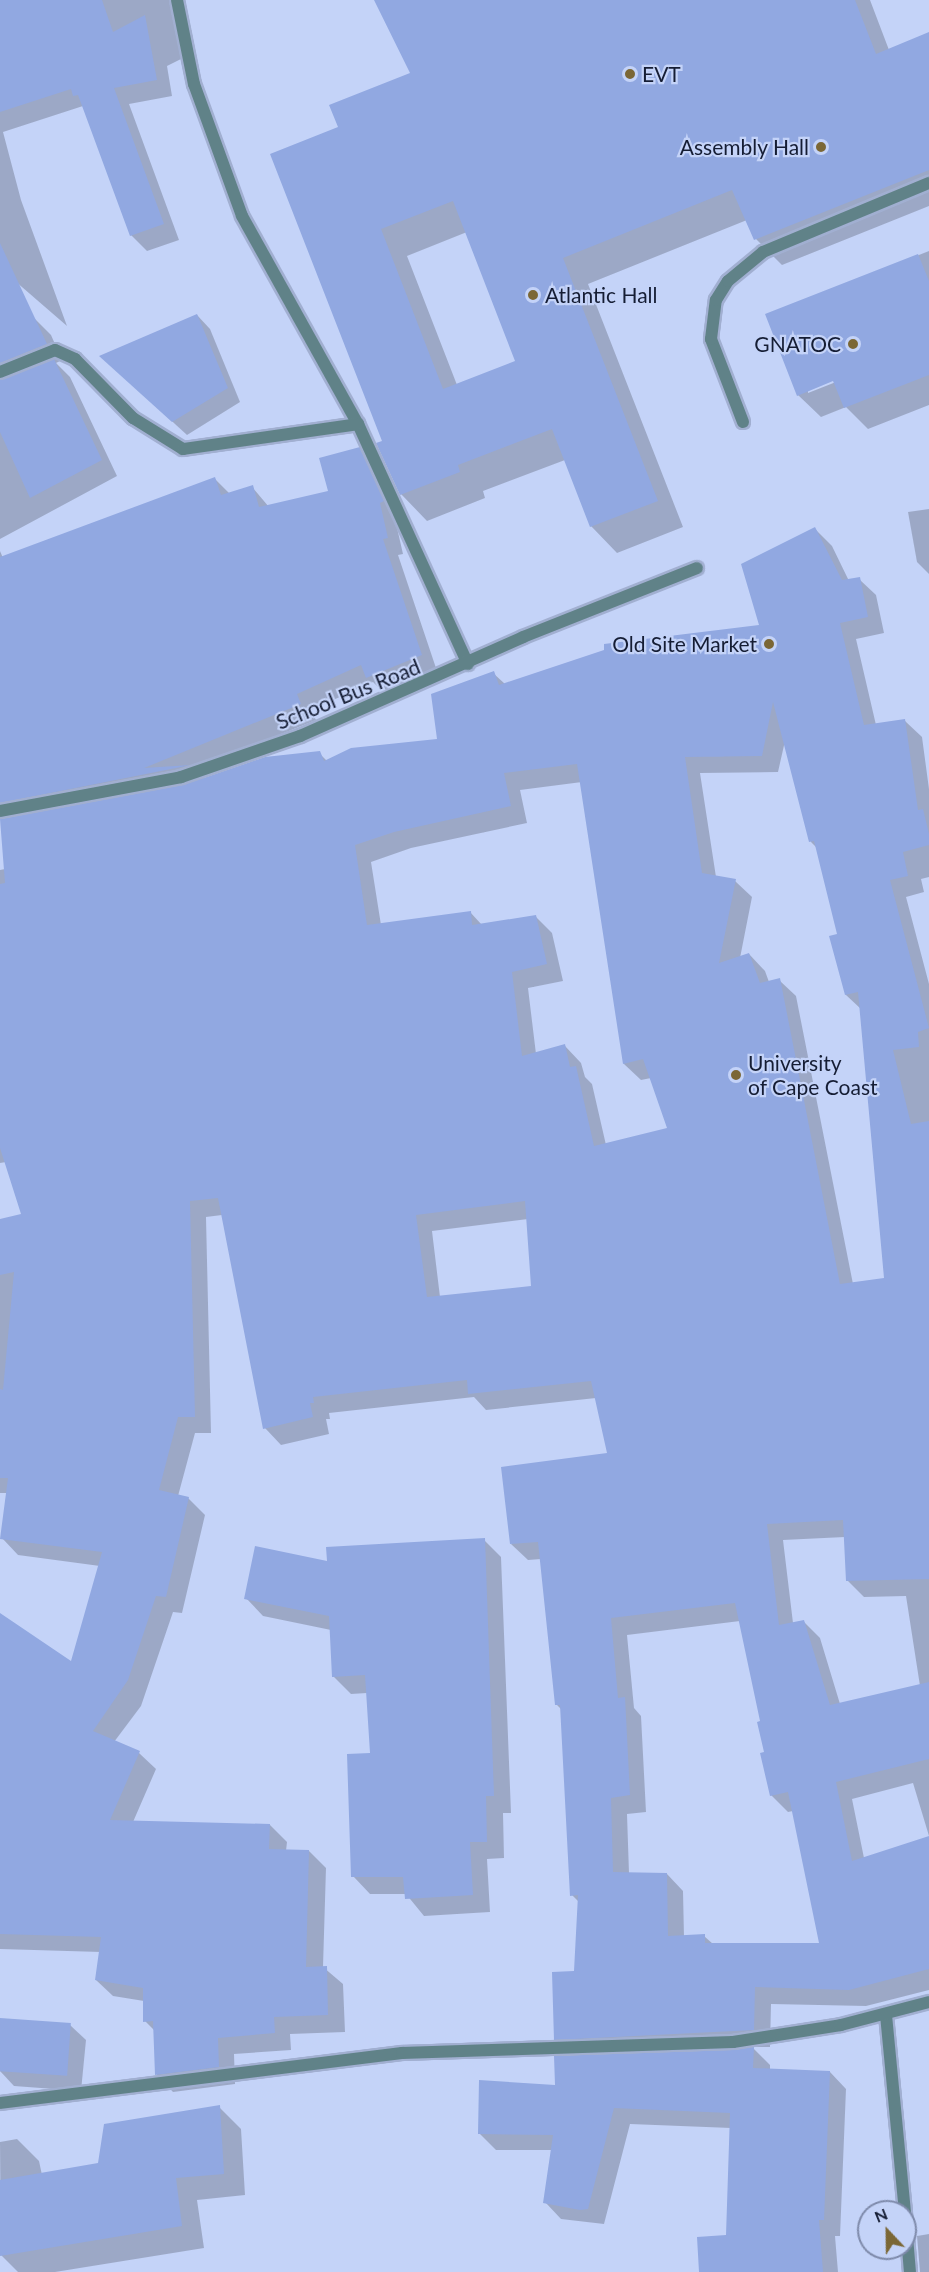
<!DOCTYPE html>
<html>
<head>
<meta charset="utf-8">
<style>
  body { margin:0 }
  #map { position:relative; width:929px; height:2272px; overflow:hidden; background:#c4d3f8; font-family:Lato,sans-serif }
  div>[style] { position:absolute }
  [style*='--x'] { left:calc(var(--x)*1px); top:calc(var(--y)*1px); width:calc(var(--w)*1px); rotate:calc(var(--a)*1deg) }
  .shadow>* { inset:0; background:#0003 }
  .building>* { inset:0; background:#91a8e1; transform-origin:0 0 }
  .roads { filter:drop-shadow(2px 0 #a1afd1) drop-shadow(-2px 0 #a1afd1) drop-shadow(0 2px #a1afd1) drop-shadow(0 -2px #a1afd1) }
  .service>* { height:12px; margin:-6px; padding:0 6px; transform-origin:6px; border-radius:6px; background:#608288 }
  .minor>* { height:12px; margin:-6px; padding:0 6px; transform-origin:6px; border-radius:6px; background:#608288 }
  .dots>* { width:16px; height:16px; translate:-50% -50%; box-sizing:border-box; border:3px solid #c4d3f8; border-radius:50% }
  span { translate:-50% -50%; white-space:nowrap; text-align:center; line-height:1.15; -webkit-text-stroke:4.5px #c4d3f8; paint-order:stroke }
  .poi-label { font-size:21px; color:#151d34 }
  .left { translate:0 -50%; text-align:left }
  .right { translate:-100% -50%; text-align:right }
  .street-label { font-size:21px; color:#151d34 }
  .north { position:absolute; left:857px; top:2200px; width:60px; height:60px; box-sizing:border-box; background:#c4d3f8; border:2px solid #7e8aaa; border-radius:50%; rotate:338deg; font-size:16px; font-weight:700; line-height:24px; text-align:center; color:#151d34 }
  .north::after { content:''; display:block; margin:auto; width:21px; height:27px; background:#7b6736; clip-path:polygon(50% 0,100% 100%,50% 72%,0 100%) }
</style>
</head>
<body>
<div id="map">
  <div class="shadow">
    <div style="clip-path:polygon(0 0,173px 0,191px 54px,167px 66px,172px 96px,129px 104px,179px 240px,147px 251px,131px 235px,83px 106px,3px 132px,21px 200px,67px 326px,0 268px)"></div>
    <div style="clip-path:polygon(evenodd,376px 0,870px 0,889px 50px,929px 34px,929px 206px,782px 265px,756px 239px,747px 220px,588px 284px,683px 527px,617px 553px,591px 526px,565px 460px,483px 491px,485px 498px,427px 521px,401px 494px,384px 442px,340px 128px,412px 74px,376px 0,467px 232px,517px 362px,457px 385px,407px 256px,467px 232px)"></div>
    <div style="clip-path:polygon(evenodd,929px 251px,929px 405px,868px 429px,846px 407px,821px 417px,798px 395px,767px 315px,929px 251px,840px 377px,841px 380px,808px 393px,808px 390px,840px 377px)"></div>
    <div style="clip-path:polygon(197px 315px,210px 329px,240px 402px,187px 435px,115px 369px)"></div>
    <div style="clip-path:polygon(35px 319px,51px 335px,62px 360px,56px 363px,70px 377px,117px 476px,0 539px,0 332px)"></div>
    <div style="clip-path:polygon(evenodd,359px 449px,375px 465px,395px 519px,403px 554px,398px 555px,437px 671px,384px 693px,373px 682px,311px 710px,316px 720px,194px 769px,204px 779px,319px 753px,327px 761px,439px 740px,493px 673px,505px 684px,761px 626px,815px 529px,832px 546px,849px 581px,859px 579px,876px 595px,884px 633px,856px 639px,876px 725px,905px 721px,922px 737px,929px 789px,929px 877px,921px 879px,924px 892px,906px 897px,929px 984px,929px 1836px,913px 1783px,852px 1799px,864px 1858px,929px 1837px,929px 1990px,866px 2006px,771px 2004px,770px 2047px,752px 2047px,770px 2065px,770px 2070px,830px 2072px,846px 2089px,840px 2236px,835px 2236px,838px 2272px,701px 2272px,727px 2236px,731px 2128px,630px 2124px,604px 2224px,561px 2219px,545px 2202px,552px 2150px,496px 2150px,479px 2133px,557px 2087px,573px 2057px,555px 2039px,575px 1973px,579px 1902px,572px 1895px,562px 1710px,557px 1705px,541px 1559px,528px 1560px,511px 1544px,609px 1454px,596px 1398px,486px 1410px,474px 1397px,329px 1413px,330px 1419px,326px 1419px,329px 1434px,281px 1445px,265px 1428px,222px 1215px,206px 1217px,211px 1433px,195px 1433px,178px 1496px,188px 1498px,205px 1515px,182px 1613px,173px 1612px,141px 1706px,114px 1742px,139px 1753px,156px 1769px,133px 1822px,270px 1825px,287px 1842px,286px 1851px,309px 1851px,326px 1868px,323px 1967px,343px 1984px,345px 2032px,290px 2034px,291px 2050px,234px 2054px,235px 2084px,173px 2092px,157px 2075px,155px 2031px,145px 2021px,144px 2001px,113px 1996px,96px 1980px,101px 1952px,0 1949px,0 1614px,72px 1663px,100px 1566px,18px 1555px,2px 1538px,8px 1493px,0 1493px,0 1220px,23px 1216px,6px 1162px,0 1163px,0 870px,5px 869px,16px 818px,0 804px,0 551px,3px 558px,215px 479px,230px 494px,252px 487px,269px 507px,330px 492px,359px 449px,785px 741px,811px 842px,818px 849px,839px 935px,831px 937px,846px 995px,862px 1010px,886px 1279px,853px 1284px,796px 996px,779px 980px,769px 982px,765px 971px,749px 954px,740px 958px,752px 897px,735px 881px,716px 877px,700px 773px,778px 772px,785px 741px,359px 449px,582px 782px,624px 1064px,641px 1080px,651px 1078px,669px 1129px,606px 1145px,592px 1084px,585px 1077px,581px 1063px,565px 1046px,536px 1054px,528px 988px,563px 981px,552px 933px,535px 916px,482px 925px,470px 912px,381px 925px,371px 862px,411px 848px,527px 823px,520px 790px,582px 782px,359px 449px,528px 1219px,533px 1287px,440px 1297px,432px 1231px,528px 1219px,359px 449px,845px 1537px,847px 1580px,864px 1597px,906px 1596px,920px 1686px,840px 1704px,820px 1638px,803px 1621px,793px 1623px,783px 1540px,845px 1537px,359px 449px,740px 1621px,762px 1722px,771px 1795px,788px 1812px,793px 1811px,821px 1945px,713px 1944px,704px 1936px,684px 1937px,683px 1891px,667px 1874px,629px 1873px,627px 1814px,646px 1812px,641px 1716px,634px 1708px,627px 1635px,740px 1621px)"></div>
    <div style="clip-path:polygon(929px 509px,929px 574px,917px 562px,908px 512px)"></div>
    <div style="clip-path:polygon(484px 1540px,501px 1557px,511px 1813px,503px 1813px,504px 1858px,487px 1859px,490px 1912px,424px 1916px,406px 1894px,370px 1894px,353px 1876px,372px 1754px,367px 1693px,351px 1694px,333px 1676px,331px 1630px,263px 1616px,246px 1598px,328px 1563px)"></div>
    <div style="clip-path:polygon(70px 2025px,86px 2040px,81px 2091px,14px 2086px,0 2071px,0 2055px)"></div>
    <div style="clip-path:polygon(219px 2107px,241px 2129px,245px 2195px,197px 2200px,204px 2248px,55px 2272px,18px 2272px,1px 2255px,0 2142px,17px 2139px,39px 2161px,42px 2175px,100px 2165px)"></div>
    <div style="clip-path:polygon(929px 2234px,929px 2272px,920px 2272px,917px 2236px)"></div>
  </div>
  <div class="building">
    <div style="clip-path:polygon(0 0,102px 0,113px 32px,145px 15px,157px 80px,114px 88px,164px 224px,130px 236px,78px 95px,73px 96px,71px 89px,0 112px)"></div>
    <div style="clip-path:polygon(evenodd,374px 0,855px 0,876px 54px,929px 32px,929px 170px,754px 240px,732px 190px,563px 258px,658px 501px,590px 527px,552px 429px,458px 465px,460px 472px,400px 495px,376px 443px,382px 441px,270px 154px,338px 127px,329px 105px,410px 73px,374px 0,453px 201px,515px 361px,443px 389px,381px 229px,453px 201px)"></div>
    <div style="clip-path:polygon(0 243px,47px 344px,0 363px)"></div>
    <div style="clip-path:polygon(918px 254px,929px 281px,929px 375px,844px 408px,833px 381px,797px 396px,765px 314px)"></div>
    <div style="clip-path:polygon(197px 314px,228px 388px,172px 422px,99px 356px)"></div>
    <div style="clip-path:polygon(54px 359px,102px 460px,30px 498px,0 432px,0 380px)"></div>
    <div style="clip-path:polygon(360px 447px,384px 501px,380px 503px,388px 538px,383px 539px,422px 655px,366px 678px,361px 665px,297px 694px,301px 704px,144px 768px,191px 765px,0 803px,0 557px,215px 477px,221px 495px,253px 485px,259px 507px,328px 491px,319px 458px)"></div>
    <div style="clip-path:polygon(evenodd,815px 527px,842px 580px,860px 577px,868px 617px,840px 623px,864px 725px,905px 719px,918px 810px,923px 809px,929px 834px,929px 845px,903px 852px,908px 876px,890px 880px,929px 1028px,918px 1032px,919px 1047px,893px 1050px,911px 1124px,929px 1121px,929px 1579px,846px 1581px,843px 1520px,767px 1524px,779px 1625px,804px 1620px,830px 1705px,929px 1682px,929px 1759px,836px 1782px,852px 1861px,929px 1836px,929px 1969px,849px 1990px,755px 1987px,754px 2030px,554px 2040px,552px 1972px,574px 1971px,578px 1895px,570px 1896px,560px 1705px,555px 1705px,538px 1542px,510px 1544px,501px 1467px,607px 1453px,591px 1381px,468px 1394px,467px 1380px,313px 1397px,314px 1403px,310px 1403px,313px 1417px,263px 1429px,218px 1198px,190px 1201px,195px 1417px,178px 1417px,159px 1490px,189px 1497px,166px 1597px,156px 1596px,128px 1680px,93px 1731px,140px 1751px,110px 1820px,270px 1824px,269px 1849px,309px 1850px,306px 1967px,327px 1966px,328px 2015px,274px 2017px,275px 2033px,218px 2038px,219px 2067px,155px 2075px,153px 2021px,143px 2022px,143px 1988px,95px 1980px,101px 1937px,0 1934px,0 1613px,71px 1661px,102px 1552px,0 1539px,8px 1478px,0 1478px,0 1389px,3px 1390px,14px 1272px,0 1275px,0 1219px,21px 1214px,0 1148px,0 884px,5px 883px,0 819px,183px 785px,265px 757px,320px 751px,324px 761px,351px 748px,437px 739px,431px 694px,494px 671px,499px 685px,604px 650px,604px 644px,759px 625px,741px 564px,815px 527px,773px 702px,809px 842px,814px 841px,837px 934px,829px 936px,845px 995px,858px 992px,884px 1278px,840px 1284px,780px 978px,760px 983px,749px 953px,719px 963px,736px 879px,702px 873px,685px 757px,762px 756px,773px 702px,815px 527px,577px 764px,623px 1064px,643px 1059px,667px 1128px,594px 1146px,576px 1066px,570px 1067px,565px 1044px,522px 1056px,512px 972px,547px 964px,536px 915px,472px 925px,471px 911px,367px 925px,355px 845px,394px 832px,511px 806px,504px 773px,577px 764px,815px 527px,525px 1201px,531px 1286px,427px 1297px,416px 1215px,525px 1201px,815px 527px,735px 1603px,760px 1721px,757px 1722px,764px 1752px,760px 1753px,770px 1796px,788px 1792px,819px 1943px,705px 1943px,705px 1934px,668px 1936px,667px 1873px,613px 1872px,611px 1798px,630px 1795px,625px 1697px,618px 1698px,611px 1618px,735px 1603px)"></div>
    <div style="clip-path:polygon(485px 1538px,494px 1796px,486px 1796px,487px 1842px,470px 1842px,473px 1895px,405px 1899px,403px 1877px,351px 1877px,347px 1754px,370px 1753px,365px 1675px,332px 1677px,329px 1616px,244px 1599px,255px 1546px,327px 1561px,326px 1547px)"></div>
    <div style="left:0;top:2018px;width:71px;height:53px;rotate:4deg"></div>
    <div style="clip-path:polygon(754px 2047px,753px 2068px,830px 2071px,824px 2220px,819px 2220px,823px 2272px,699px 2272px,697px 2237px,726px 2235px,730px 2113px,614px 2108px,588px 2209px,580px 2210px,543px 2203px,553px 2135px,478px 2134px,479px 2080px,555px 2085px,554px 2056px)"></div>
    <div style="clip-path:polygon(220px 2105px,224px 2174px,176px 2178px,182px 2226px,0 2256px,0 2180px,98px 2163px,104px 2124px)"></div>
  </div>
  <div class="roads">
    <div class="service">
      <div style="--x:743;--y:422;--w:89;--a:-111.1"></div>
      <div style="--x:711;--y:339;--w:39;--a:-83"></div>
      <div style="--x:716;--y:300;--w:22;--a:-58"></div>
      <div style="--x:728;--y:281;--w:45;--a:-39.6"></div>
      <div style="--x:763;--y:252;--w:180;--a:-22.6"></div>
    </div>
    <div class="minor">
      <div style="--x:177;--y:0;--w:86;--a:78.6"></div>
      <div style="--x:194;--y:84;--w:140;--a:70"></div>
      <div style="--x:242;--y:216;--w:238;--a:60.9"></div>
      <div style="--x:358;--y:424;--w:264;--a:65.4"></div>
      <div style="--x:0;--y:372;--w:59;--a:-21.8"></div>
      <div style="--x:55;--y:350;--w:22;--a:24"></div>
      <div style="--x:75;--y:359;--w:83;--a:45.5"></div>
      <div style="--x:133;--y:418;--w:59;--a:31.8"></div>
      <div style="--x:183;--y:449;--w:177;--a:-8.1"></div>
      <div style="--x:0;--y:811;--w:184;--a:-10.6"></div>
      <div style="--x:181;--y:777;--w:126;--a:-19"></div>
      <div style="--x:300;--y:736;--w:244;--a:-23.9"></div>
      <div style="--x:523;--y:637;--w:187;--a:-21.6"></div>
      <div style="--x:886;--y:2015;--w:198;--a:84.5"></div>
      <div style="--x:0;--y:2103;--w:405;--a:-7.1"></div>
      <div style="--x:402;--y:2053;--w:331;--a:-1.9"></div>
      <div style="--x:733;--y:2042;--w:109;--a:-8.9"></div>
      <div style="--x:841;--y:2025;--w:91;--a:-14.6"></div>
      <div style="--x:905;--y:2213;--w:59;--a:85.2"></div>
    </div>
  </div>
  <div class="dots">
    <div style="left:630px;top:74px;background:#7b6736"></div>
    <div style="left:821px;top:147px;background:#7b6736"></div>
    <div style="left:533px;top:295px;background:#7b6736"></div>
    <div style="left:853px;top:344px;background:#7b6736"></div>
    <div style="left:769px;top:644px;background:#7b6736"></div>
    <div style="left:736px;top:1075px;background:#7b6736"></div>
  </div>
  <div class="poi-label">
    <span class="left" style="left:642px;top:74px">EVT</span>
    <span class="right" style="left:809px;top:147px">Assembly Hall</span>
    <span class="left" style="left:545px;top:295px">Atlantic Hall</span>
    <span class="right" style="left:841px;top:344px">GNATOC</span>
    <span class="right" style="left:757px;top:644px">Old Site Market</span>
    <span class="left" style="left:748px;top:1075px">University<br>of Cape Coast</span>
  </div>
  <div class="street-label">
    <span style="left:348px;top:694px;rotate:-22deg">School Bus Road</span>
  </div>
  <div class="north">N</div>
</div>
</body>
</html>
